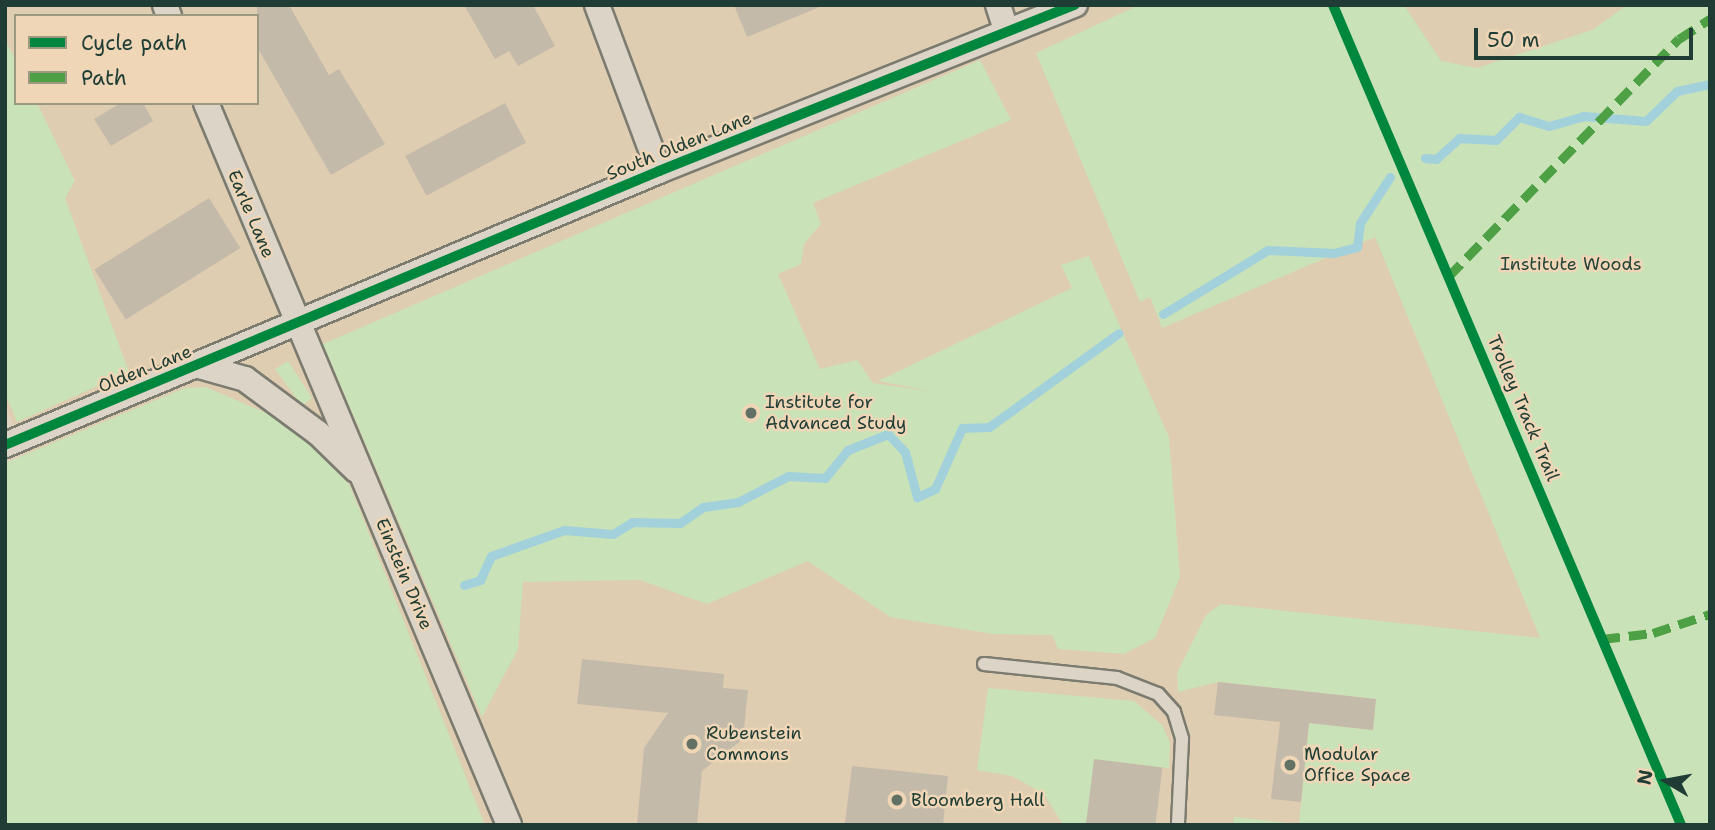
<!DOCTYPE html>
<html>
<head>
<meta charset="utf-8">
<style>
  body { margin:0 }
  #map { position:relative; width:1715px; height:830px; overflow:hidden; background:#e0d2bf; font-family:"Shantell Sans",sans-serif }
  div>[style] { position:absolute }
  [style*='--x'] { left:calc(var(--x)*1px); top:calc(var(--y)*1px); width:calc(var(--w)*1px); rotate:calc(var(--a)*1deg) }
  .built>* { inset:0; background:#dfcdb1 }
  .green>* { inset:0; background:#c9e2b8 }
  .stream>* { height:9px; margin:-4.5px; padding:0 4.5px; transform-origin:4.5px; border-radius:4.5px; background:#a2d1dc }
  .building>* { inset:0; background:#c4baaa; transform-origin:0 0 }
  .roads { filter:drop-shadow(2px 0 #7b7b70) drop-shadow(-2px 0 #7b7b70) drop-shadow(0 2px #7b7b70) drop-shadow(0 -2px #7b7b70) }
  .service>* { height:12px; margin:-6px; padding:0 6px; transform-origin:6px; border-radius:6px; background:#ddd4c8 }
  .minor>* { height:24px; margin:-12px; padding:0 12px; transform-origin:12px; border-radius:12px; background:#ddd4c8 }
  .quiet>* { height:9px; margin-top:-4.5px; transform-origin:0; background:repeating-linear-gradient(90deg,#4da043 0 18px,transparent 0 27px) }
  .cycleway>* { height:10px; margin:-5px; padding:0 5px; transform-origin:5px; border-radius:5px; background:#00873e }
  .dots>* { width:19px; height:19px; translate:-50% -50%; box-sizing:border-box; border:4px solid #efd6b7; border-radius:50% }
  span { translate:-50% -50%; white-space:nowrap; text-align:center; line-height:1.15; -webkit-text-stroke:5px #efd6b7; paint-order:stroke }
  .street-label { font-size:18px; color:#1f3d34 }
  .park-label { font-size:18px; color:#27463a }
  .poi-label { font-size:18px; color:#1f3d34 }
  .left { translate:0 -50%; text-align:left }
  .frame { position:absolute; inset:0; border:7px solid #1f3d34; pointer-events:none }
  .legend { position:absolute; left:14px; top:14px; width:245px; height:91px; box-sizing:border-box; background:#efd6b7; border:2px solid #9c9983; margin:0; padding:9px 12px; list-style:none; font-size:21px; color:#1f3d34 }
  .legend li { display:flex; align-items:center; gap:14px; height:35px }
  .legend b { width:35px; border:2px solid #9c9983 }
  .north { position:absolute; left:1631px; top:746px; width:70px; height:70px; -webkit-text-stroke:5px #efd6b7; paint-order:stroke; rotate:280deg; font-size:19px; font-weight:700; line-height:28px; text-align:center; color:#1f3d34 }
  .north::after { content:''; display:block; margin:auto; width:24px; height:32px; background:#1f3d34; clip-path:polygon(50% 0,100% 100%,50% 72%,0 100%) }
  .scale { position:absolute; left:1474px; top:28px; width:219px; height:32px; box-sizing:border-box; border:4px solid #1f3d34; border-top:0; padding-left:9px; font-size:21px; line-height:24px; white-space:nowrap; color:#1f3d34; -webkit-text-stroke:5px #efd6b7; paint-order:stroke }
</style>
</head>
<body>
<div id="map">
  <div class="built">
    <div style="clip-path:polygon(evenodd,5px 5px,1325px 5px,1659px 825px,5px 825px,5px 463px,26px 454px,5px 403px,5px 5px,16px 16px,257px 16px,257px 103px,16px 103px,16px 16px)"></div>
    <div style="clip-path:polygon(1341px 5px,1710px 5px,1710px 21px,1423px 198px)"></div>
  </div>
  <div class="green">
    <div style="clip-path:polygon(1139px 5px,1404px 5px,1441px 61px,1477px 68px,1592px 30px,1627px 5px,1710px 5px,1710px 825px,1233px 825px,1234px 817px,1299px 824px,1309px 723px,1373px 730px,1376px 699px,1218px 682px,1178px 692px,1177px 673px,1206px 615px,1221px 604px,1540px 638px,1375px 237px,1162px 328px,1150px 297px,1140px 302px,1036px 53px)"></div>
    <div style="clip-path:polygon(5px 40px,16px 61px,16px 103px,37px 103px,75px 181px,65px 198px,129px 372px,17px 422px,5px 393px)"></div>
    <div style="clip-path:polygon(980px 60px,1011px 120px,813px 203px,821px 224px,804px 244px,801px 264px,778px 274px,820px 369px,857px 360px,873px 383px,935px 392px,878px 381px,1072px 288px,1061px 265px,1089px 256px,1169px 437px,1180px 577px,1155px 638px,1124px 654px,1058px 649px,1052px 635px,993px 634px,890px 617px,808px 561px,707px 604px,640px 580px,523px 582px,518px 649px,482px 717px,323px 344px)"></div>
    <div style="clip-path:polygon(288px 361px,312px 398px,302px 406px,275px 369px)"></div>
    <div style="clip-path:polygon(206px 387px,273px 416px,318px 448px,350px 486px,485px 825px,5px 825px,5px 463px,185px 388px)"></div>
    <div style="clip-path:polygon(988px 688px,1134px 701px,1162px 725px,1170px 743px,1169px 769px,1163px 767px,1086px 825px,1063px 825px,1044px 794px,1012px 776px,977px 770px)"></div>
  </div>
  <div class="stream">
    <div style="--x:1425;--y:158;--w:11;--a:5"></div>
    <div style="--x:1436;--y:159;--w:31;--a:-42"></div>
    <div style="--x:1459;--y:138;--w:37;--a:3"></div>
    <div style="--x:1496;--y:140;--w:33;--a:-45"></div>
    <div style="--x:1519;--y:117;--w:31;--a:17"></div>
    <div style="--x:1549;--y:126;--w:35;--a:-16"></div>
    <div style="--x:1583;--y:116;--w:63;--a:4.5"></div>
    <div style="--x:1646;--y:121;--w:43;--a:-44.1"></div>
    <div style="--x:1677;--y:91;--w:34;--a:-12"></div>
    <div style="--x:1163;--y:314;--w:123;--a:-31.4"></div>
    <div style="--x:1268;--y:250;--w:66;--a:2.6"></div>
    <div style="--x:1334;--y:253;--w:24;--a:-15"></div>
    <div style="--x:1357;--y:247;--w:24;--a:-83"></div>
    <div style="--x:1360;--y:223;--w:55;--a:-56.9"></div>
    <div style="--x:464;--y:585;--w:17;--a:-17"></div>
    <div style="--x:480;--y:580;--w:26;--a:-65"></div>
    <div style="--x:491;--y:556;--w:77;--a:-19.6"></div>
    <div style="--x:564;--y:530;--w:49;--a:4.7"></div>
    <div style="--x:613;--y:534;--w:22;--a:-32"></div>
    <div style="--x:632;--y:522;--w:48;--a:1.2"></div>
    <div style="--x:680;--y:523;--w:28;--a:-35"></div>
    <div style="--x:703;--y:507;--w:35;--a:-8"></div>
    <div style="--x:738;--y:502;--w:56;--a:-27.5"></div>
    <div style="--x:788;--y:476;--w:37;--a:3"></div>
    <div style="--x:825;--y:478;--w:36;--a:-51"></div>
    <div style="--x:848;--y:450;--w:43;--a:-21.8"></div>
    <div style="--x:888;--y:434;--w:25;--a:47"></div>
    <div style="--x:905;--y:452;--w:47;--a:75.1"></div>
    <div style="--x:917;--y:497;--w:20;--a:-24"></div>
    <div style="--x:935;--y:489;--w:67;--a:-66.1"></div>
    <div style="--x:962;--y:428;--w:27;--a:-2"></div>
    <div style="--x:989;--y:427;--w:160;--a:-35.9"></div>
  </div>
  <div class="building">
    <div style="clip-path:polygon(257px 5px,289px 5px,329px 75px,339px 69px,385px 144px,331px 175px,257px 47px)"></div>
    <div style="clip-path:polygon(464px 5px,533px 5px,555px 46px,518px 66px,509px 51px,495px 59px)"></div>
    <div style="clip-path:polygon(734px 5px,822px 5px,822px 6px,747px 37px)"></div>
    <div style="clip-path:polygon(121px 103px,143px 103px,153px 121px,111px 146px,94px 119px)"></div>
    <div style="left:505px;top:103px;width:45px;height:113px;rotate:62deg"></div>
    <div style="left:209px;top:198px;width:59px;height:135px;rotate:58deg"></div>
    <div style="clip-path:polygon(582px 659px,724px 674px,723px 688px,748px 690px,743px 739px,702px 771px,697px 825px,637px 825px,644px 748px,668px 713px,577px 704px)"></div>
    <div style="clip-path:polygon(1218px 682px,1376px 699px,1373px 730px,1309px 723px,1301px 802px,1271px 799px,1280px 722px,1214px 715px)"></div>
    <div style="left:1094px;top:759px;width:69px;height:66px;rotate:7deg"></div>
    <div style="clip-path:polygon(852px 766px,948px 776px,943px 825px,845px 823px)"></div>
  </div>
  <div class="roads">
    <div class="service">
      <div style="--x:984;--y:664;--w:134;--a:6"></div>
      <div style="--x:1117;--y:678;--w:44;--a:21.3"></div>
      <div style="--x:1158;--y:694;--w:24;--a:48"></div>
      <div style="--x:1174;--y:712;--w:28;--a:73"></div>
      <div style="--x:1182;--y:739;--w:86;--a:92.7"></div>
    </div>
    <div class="minor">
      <div style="--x:165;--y:5;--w:12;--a:70"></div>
      <div style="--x:597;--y:5;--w:177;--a:69.5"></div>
      <div style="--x:998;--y:5;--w:28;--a:72"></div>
      <div style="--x:206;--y:103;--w:783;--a:67.23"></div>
      <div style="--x:199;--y:366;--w:48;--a:15.8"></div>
      <div style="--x:245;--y:379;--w:91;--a:36.5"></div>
      <div style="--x:318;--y:433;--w:53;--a:44.2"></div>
      <div style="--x:5;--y:445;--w:709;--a:-22.73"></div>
      <div style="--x:659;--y:171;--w:448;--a:-21.8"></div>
    </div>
  </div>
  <div class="quiet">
    <div style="--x:1448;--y:277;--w:332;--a:-45.9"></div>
    <div style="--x:1679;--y:39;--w:37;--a:-33"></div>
    <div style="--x:1602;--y:639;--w:51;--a:-6.7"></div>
    <div style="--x:1653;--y:633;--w:60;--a:-18.4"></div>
  </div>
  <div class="cycleway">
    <div style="--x:1333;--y:5;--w:891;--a:67"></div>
    <div style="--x:5;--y:445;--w:709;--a:-22.73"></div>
    <div style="--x:659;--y:171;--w:448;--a:-21.8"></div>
  </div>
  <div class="dots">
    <div style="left:751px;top:413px;background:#637165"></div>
    <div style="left:692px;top:744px;background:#637165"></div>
    <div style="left:1290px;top:765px;background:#637165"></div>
    <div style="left:897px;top:800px;background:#637165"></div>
  </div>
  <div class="street-label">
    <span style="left:679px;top:146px;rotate:-22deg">South Olden Lane</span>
    <span style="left:251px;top:214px;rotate:67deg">Earle Lane</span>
    <span style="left:145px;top:369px;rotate:-22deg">Olden Lane</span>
    <span style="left:1523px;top:408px;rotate:67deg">Trolley Track Trail</span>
    <span style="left:404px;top:574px;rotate:67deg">Einstein Drive</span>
  </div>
  <div class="park-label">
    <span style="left:1571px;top:264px">Institute Woods</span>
  </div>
  <div class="poi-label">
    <span class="left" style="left:765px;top:413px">Institute for<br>Advanced Study</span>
    <span class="left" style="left:706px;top:744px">Rubenstein<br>Commons</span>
    <span class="left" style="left:1304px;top:765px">Modular<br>Office Space</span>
    <span class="left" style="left:911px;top:800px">Bloomberg Hall</span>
  </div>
  <div class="frame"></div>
  <ul class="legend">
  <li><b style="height:9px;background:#00873e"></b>Cycle path</li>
  <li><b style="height:9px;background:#4da043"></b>Path</li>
  </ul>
  <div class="north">N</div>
  <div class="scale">50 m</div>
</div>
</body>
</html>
